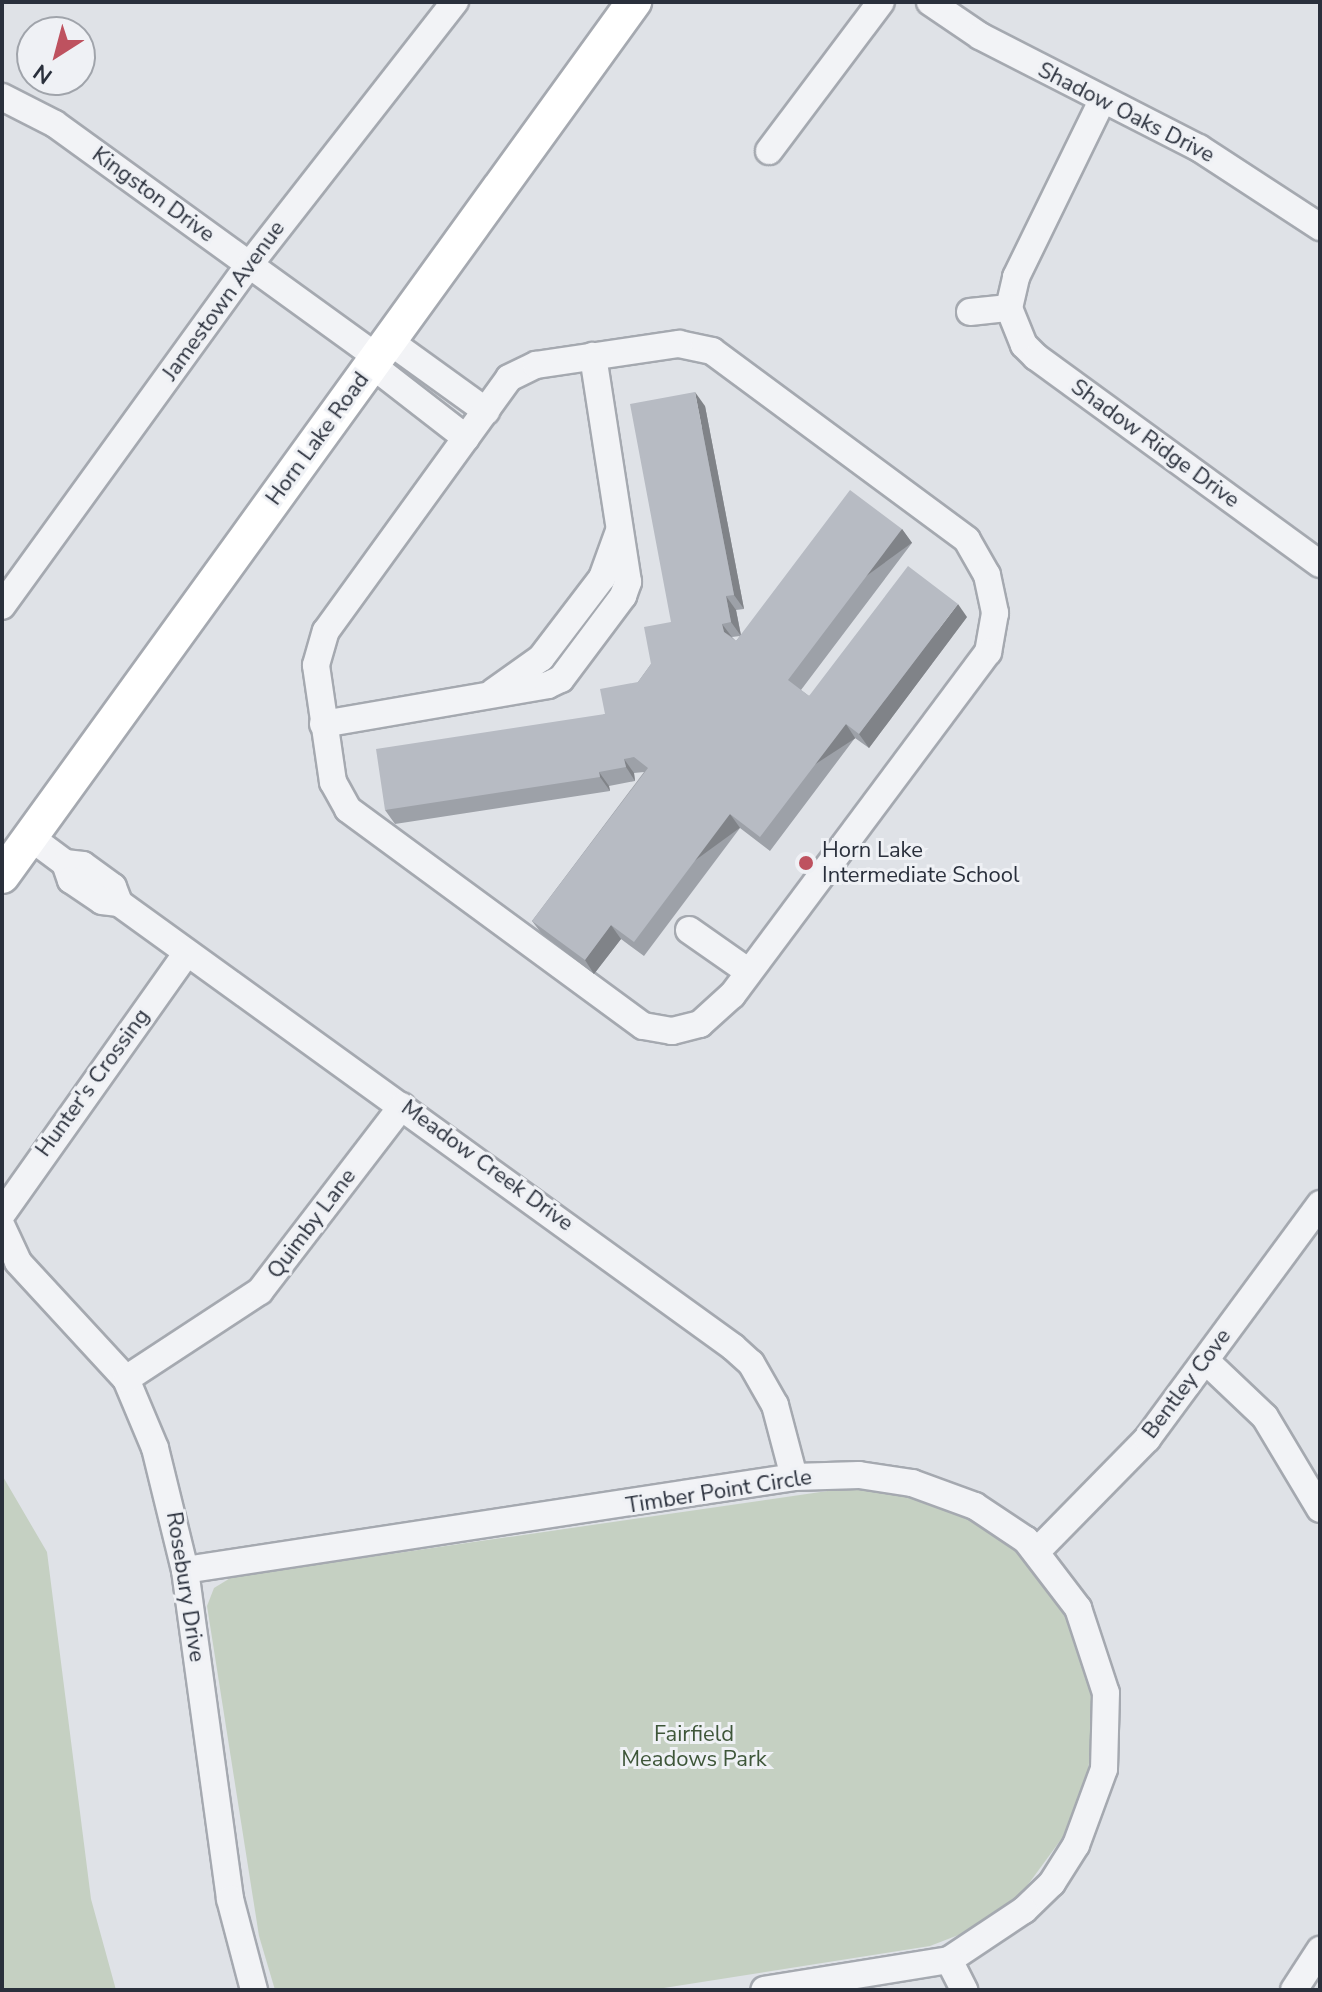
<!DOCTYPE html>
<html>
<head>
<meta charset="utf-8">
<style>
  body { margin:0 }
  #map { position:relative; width:1322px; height:1992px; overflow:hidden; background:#dfe2e7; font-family:"Nunito Sans",sans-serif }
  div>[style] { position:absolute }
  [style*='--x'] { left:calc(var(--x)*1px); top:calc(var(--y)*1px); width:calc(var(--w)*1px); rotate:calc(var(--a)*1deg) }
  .green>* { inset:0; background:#c5d0c2 }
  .roads { filter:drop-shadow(2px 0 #a5a9b0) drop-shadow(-2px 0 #a5a9b0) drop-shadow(0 2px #a5a9b0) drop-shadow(0 -2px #a5a9b0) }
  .minor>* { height:26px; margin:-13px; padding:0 13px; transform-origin:13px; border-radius:13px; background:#f2f3f6 }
  .major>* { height:34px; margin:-17px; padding:0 17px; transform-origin:17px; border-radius:17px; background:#fff }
  .wall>* { inset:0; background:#9da1a8 }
  .shaded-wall>* { inset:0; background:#808388; transform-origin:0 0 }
  .building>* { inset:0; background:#b7bbc3 }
  .dots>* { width:22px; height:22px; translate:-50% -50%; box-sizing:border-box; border:4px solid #eff1f5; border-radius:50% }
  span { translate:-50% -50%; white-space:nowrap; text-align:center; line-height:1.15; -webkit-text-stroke:6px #eff1f5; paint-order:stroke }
  .street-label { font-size:22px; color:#2a303c }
  .poi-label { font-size:22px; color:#2a303c }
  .left { translate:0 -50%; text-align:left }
  .park-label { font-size:22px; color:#3e5639 }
  .frame { position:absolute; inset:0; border:4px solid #2a303c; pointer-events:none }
  .north { position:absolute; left:16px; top:16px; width:80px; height:80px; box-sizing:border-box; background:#eff1f5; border:2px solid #a0a4ab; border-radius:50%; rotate:216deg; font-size:22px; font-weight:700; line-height:32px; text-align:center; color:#2a303c }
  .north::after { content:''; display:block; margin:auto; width:28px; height:36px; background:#be525f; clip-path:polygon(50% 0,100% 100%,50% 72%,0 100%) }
</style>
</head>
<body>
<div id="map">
  <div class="green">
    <div style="clip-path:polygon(2px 1475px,47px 1552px,91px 1899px,116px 1990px,2px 1990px)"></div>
    <div style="clip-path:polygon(862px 1486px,941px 1499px,1013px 1541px,1054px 1586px,1091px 1671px,1095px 1714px,1087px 1779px,1068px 1830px,1024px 1890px,974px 1929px,930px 1946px,651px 1990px,275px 1990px,259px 1936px,207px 1606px,214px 1588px,232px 1577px)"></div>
  </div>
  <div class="roads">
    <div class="minor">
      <div style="--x:930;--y:2;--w:60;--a:34.2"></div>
      <div style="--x:980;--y:36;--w:246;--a:27.1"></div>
      <div style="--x:1199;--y:148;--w:145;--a:33.1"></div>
      <div style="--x:2;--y:97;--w:59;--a:27"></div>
      <div style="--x:55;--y:124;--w:397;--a:35.9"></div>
      <div style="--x:769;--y:151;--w:186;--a:-53.1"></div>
      <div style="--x:1009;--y:308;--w:32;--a:-77"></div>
      <div style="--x:1016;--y:277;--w:196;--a:-64"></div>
      <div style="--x:970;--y:312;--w:39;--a:-6"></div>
      <div style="--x:1009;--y:308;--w:40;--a:68"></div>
      <div style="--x:1024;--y:345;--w:17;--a:45"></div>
      <div style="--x:1036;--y:357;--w:351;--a:36.1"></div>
      <div style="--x:389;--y:341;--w:120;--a:35.8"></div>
      <div style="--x:679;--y:344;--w:34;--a:12"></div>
      <div style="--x:712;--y:351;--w:317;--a:36.5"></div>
      <div style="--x:967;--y:540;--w:40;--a:60.3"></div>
      <div style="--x:987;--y:575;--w:39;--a:78"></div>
      <div style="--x:995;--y:613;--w:40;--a:100"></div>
      <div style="--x:988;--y:652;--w:428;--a:126.7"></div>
      <div style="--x:732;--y:995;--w:43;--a:137.8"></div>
      <div style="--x:700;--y:1024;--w:29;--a:166"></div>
      <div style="--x:672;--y:1031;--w:29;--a:-170"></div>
      <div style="--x:643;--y:1026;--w:366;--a:-143.7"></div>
      <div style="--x:348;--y:809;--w:31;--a:-119"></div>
      <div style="--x:333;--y:782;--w:118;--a:-98.3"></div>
      <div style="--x:316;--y:665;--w:35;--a:-74"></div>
      <div style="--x:326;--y:631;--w:312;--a:-54.1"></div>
      <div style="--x:509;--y:378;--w:30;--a:-26"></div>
      <div style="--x:536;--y:365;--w:145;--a:-8.4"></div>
      <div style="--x:372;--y:365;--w:119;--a:37.8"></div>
      <div style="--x:2;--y:606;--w:422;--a:-54.1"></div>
      <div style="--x:250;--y:264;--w:333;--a:-52"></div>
      <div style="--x:493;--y:692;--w:59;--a:-35.3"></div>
      <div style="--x:541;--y:658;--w:101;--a:-52.7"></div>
      <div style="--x:602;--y:578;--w:50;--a:-70.1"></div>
      <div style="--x:323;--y:724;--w:228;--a:-9.8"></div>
      <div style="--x:548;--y:685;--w:14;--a:-25"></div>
      <div style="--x:561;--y:679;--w:104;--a:-53.2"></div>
      <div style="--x:623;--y:596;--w:15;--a:-70"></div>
      <div style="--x:628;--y:582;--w:229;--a:-98.8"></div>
      <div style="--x:30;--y:837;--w:44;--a:36.6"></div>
      <div style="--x:65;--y:863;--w:18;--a:6"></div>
      <div style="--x:83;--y:865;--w:37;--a:36"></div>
      <div style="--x:113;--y:887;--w:17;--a:69"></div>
      <div style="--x:119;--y:903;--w:758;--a:35.87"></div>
      <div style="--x:733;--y:1347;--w:24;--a:42"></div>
      <div style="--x:751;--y:1363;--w:48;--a:60.3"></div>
      <div style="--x:775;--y:1405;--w:74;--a:75.2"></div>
      <div style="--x:65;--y:863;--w:18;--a:71"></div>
      <div style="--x:71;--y:880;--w:37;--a:34"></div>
      <div style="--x:102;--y:901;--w:17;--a:7"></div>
      <div style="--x:689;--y:930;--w:73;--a:35"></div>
      <div style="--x:2;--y:1214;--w:320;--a:-54.7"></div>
      <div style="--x:2;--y:1227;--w:38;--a:65"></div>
      <div style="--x:18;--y:1262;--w:159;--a:47.3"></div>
      <div style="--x:126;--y:1379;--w:75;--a:67.2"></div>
      <div style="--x:155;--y:1448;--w:126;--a:76.2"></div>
      <div style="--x:185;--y:1570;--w:332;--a:82.2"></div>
      <div style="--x:230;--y:1899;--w:94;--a:75.2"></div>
      <div style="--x:1206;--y:1361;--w:81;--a:43.5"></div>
      <div style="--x:1265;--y:1417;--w:107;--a:59.1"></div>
      <div style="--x:126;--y:1379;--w:160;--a:-33.3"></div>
      <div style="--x:260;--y:1291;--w:233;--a:-52.5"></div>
      <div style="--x:1038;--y:1550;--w:156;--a:-45.5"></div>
      <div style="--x:1147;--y:1439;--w:292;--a:-53.6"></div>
      <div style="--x:185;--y:1570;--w:616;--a:-8.68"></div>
      <div style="--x:794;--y:1477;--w:65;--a:-1.8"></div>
      <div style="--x:859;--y:1475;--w:54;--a:8.6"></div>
      <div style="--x:912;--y:1483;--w:67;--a:20.1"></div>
      <div style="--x:975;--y:1506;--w:61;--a:33.7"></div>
      <div style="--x:1026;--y:1540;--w:86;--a:52.6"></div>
      <div style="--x:1078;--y:1608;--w:89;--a:71.8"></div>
      <div style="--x:1106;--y:1693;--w:76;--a:91.5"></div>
      <div style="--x:1104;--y:1769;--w:81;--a:110.2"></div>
      <div style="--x:1076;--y:1845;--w:45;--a:122.3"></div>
      <div style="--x:1052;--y:1883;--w:39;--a:136"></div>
      <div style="--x:1024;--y:1910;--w:90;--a:146.3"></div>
      <div style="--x:949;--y:1960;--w:187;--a:170.8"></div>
      <div style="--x:949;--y:1960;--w:34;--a:63"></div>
      <div style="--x:1294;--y:1990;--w:48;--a:-57"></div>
    </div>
    <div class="major">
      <div style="--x:2;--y:876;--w:1079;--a:-54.13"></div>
    </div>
  </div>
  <div class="wall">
    <div style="clip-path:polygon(evenodd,705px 406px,744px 609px,736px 610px,741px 635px,902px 529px,912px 543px,801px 690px,809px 696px,967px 617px,869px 748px,855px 738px,770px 851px,740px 828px,644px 956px,621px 939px,594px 974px,542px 934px,532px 921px,644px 772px,634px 773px,635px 781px,609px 786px,610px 791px,395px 824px,385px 810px,605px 714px,638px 682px,651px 664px,671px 622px,705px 406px,740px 636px,736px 641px,732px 637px,740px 636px)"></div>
  </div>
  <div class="shaded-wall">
    <div style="clip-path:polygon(695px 392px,705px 406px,744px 609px,734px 595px)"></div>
    <div style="left:902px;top:529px;width:17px;height:189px;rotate:54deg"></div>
    <div style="clip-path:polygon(726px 596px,736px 610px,741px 636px,731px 622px)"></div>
    <div style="clip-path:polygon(958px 604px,967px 617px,869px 748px,859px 734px)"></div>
    <div style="clip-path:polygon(722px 624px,732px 637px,724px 632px)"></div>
    <div style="left:846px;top:724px;width:17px;height:142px;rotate:57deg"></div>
    <div style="clip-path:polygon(624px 759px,634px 773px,635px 781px,626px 767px)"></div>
    <div style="clip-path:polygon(599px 772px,609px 786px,610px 791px,600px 777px)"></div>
    <div style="left:730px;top:814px;width:17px;height:160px;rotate:54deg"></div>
    <div style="clip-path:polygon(611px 925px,621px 939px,594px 974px,585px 960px)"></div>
  </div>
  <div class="building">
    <div style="clip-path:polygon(695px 392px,734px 595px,726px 596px,731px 622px,722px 624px,724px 632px,736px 641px,850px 490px,902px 529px,788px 680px,809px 696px,908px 566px,958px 604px,859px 734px,846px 724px,760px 837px,730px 814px,634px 942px,611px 925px,585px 960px,532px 921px,648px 768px,634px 757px,624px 759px,626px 767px,599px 772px,600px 777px,385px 810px,376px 749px,605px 714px,600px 689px,638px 682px,651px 664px,644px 627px,671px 622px,630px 404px)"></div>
  </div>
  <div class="dots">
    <div style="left:806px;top:863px;background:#be525f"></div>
  </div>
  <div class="street-label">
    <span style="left:1126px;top:113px;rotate:27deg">Shadow Oaks Drive</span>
    <span style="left:153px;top:195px;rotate:36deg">Kingston Drive</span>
    <span style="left:224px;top:301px;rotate:-54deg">Jamestown Avenue</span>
    <span style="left:318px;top:439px;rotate:-54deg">Horn Lake Road</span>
    <span style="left:1155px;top:444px;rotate:36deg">Shadow Ridge Drive</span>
    <span style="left:93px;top:1083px;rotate:-54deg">Hunter's Crossing</span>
    <span style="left:487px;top:1166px;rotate:36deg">Meadow Creek Drive</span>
    <span style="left:312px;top:1224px;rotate:-53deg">Quimby Lane</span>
    <span style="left:1187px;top:1384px;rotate:-53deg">Bentley Cove</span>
    <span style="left:719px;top:1492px;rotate:-9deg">Timber Point Circle</span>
    <span style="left:185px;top:1587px;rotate:81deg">Rosebury Drive</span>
  </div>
  <div class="poi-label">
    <span class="left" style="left:822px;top:863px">Horn Lake<br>Intermediate School</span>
  </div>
  <div class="park-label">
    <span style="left:694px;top:1747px">Fairfield<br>Meadows Park</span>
  </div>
  <div class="frame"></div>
  <div class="north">N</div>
</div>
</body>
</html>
